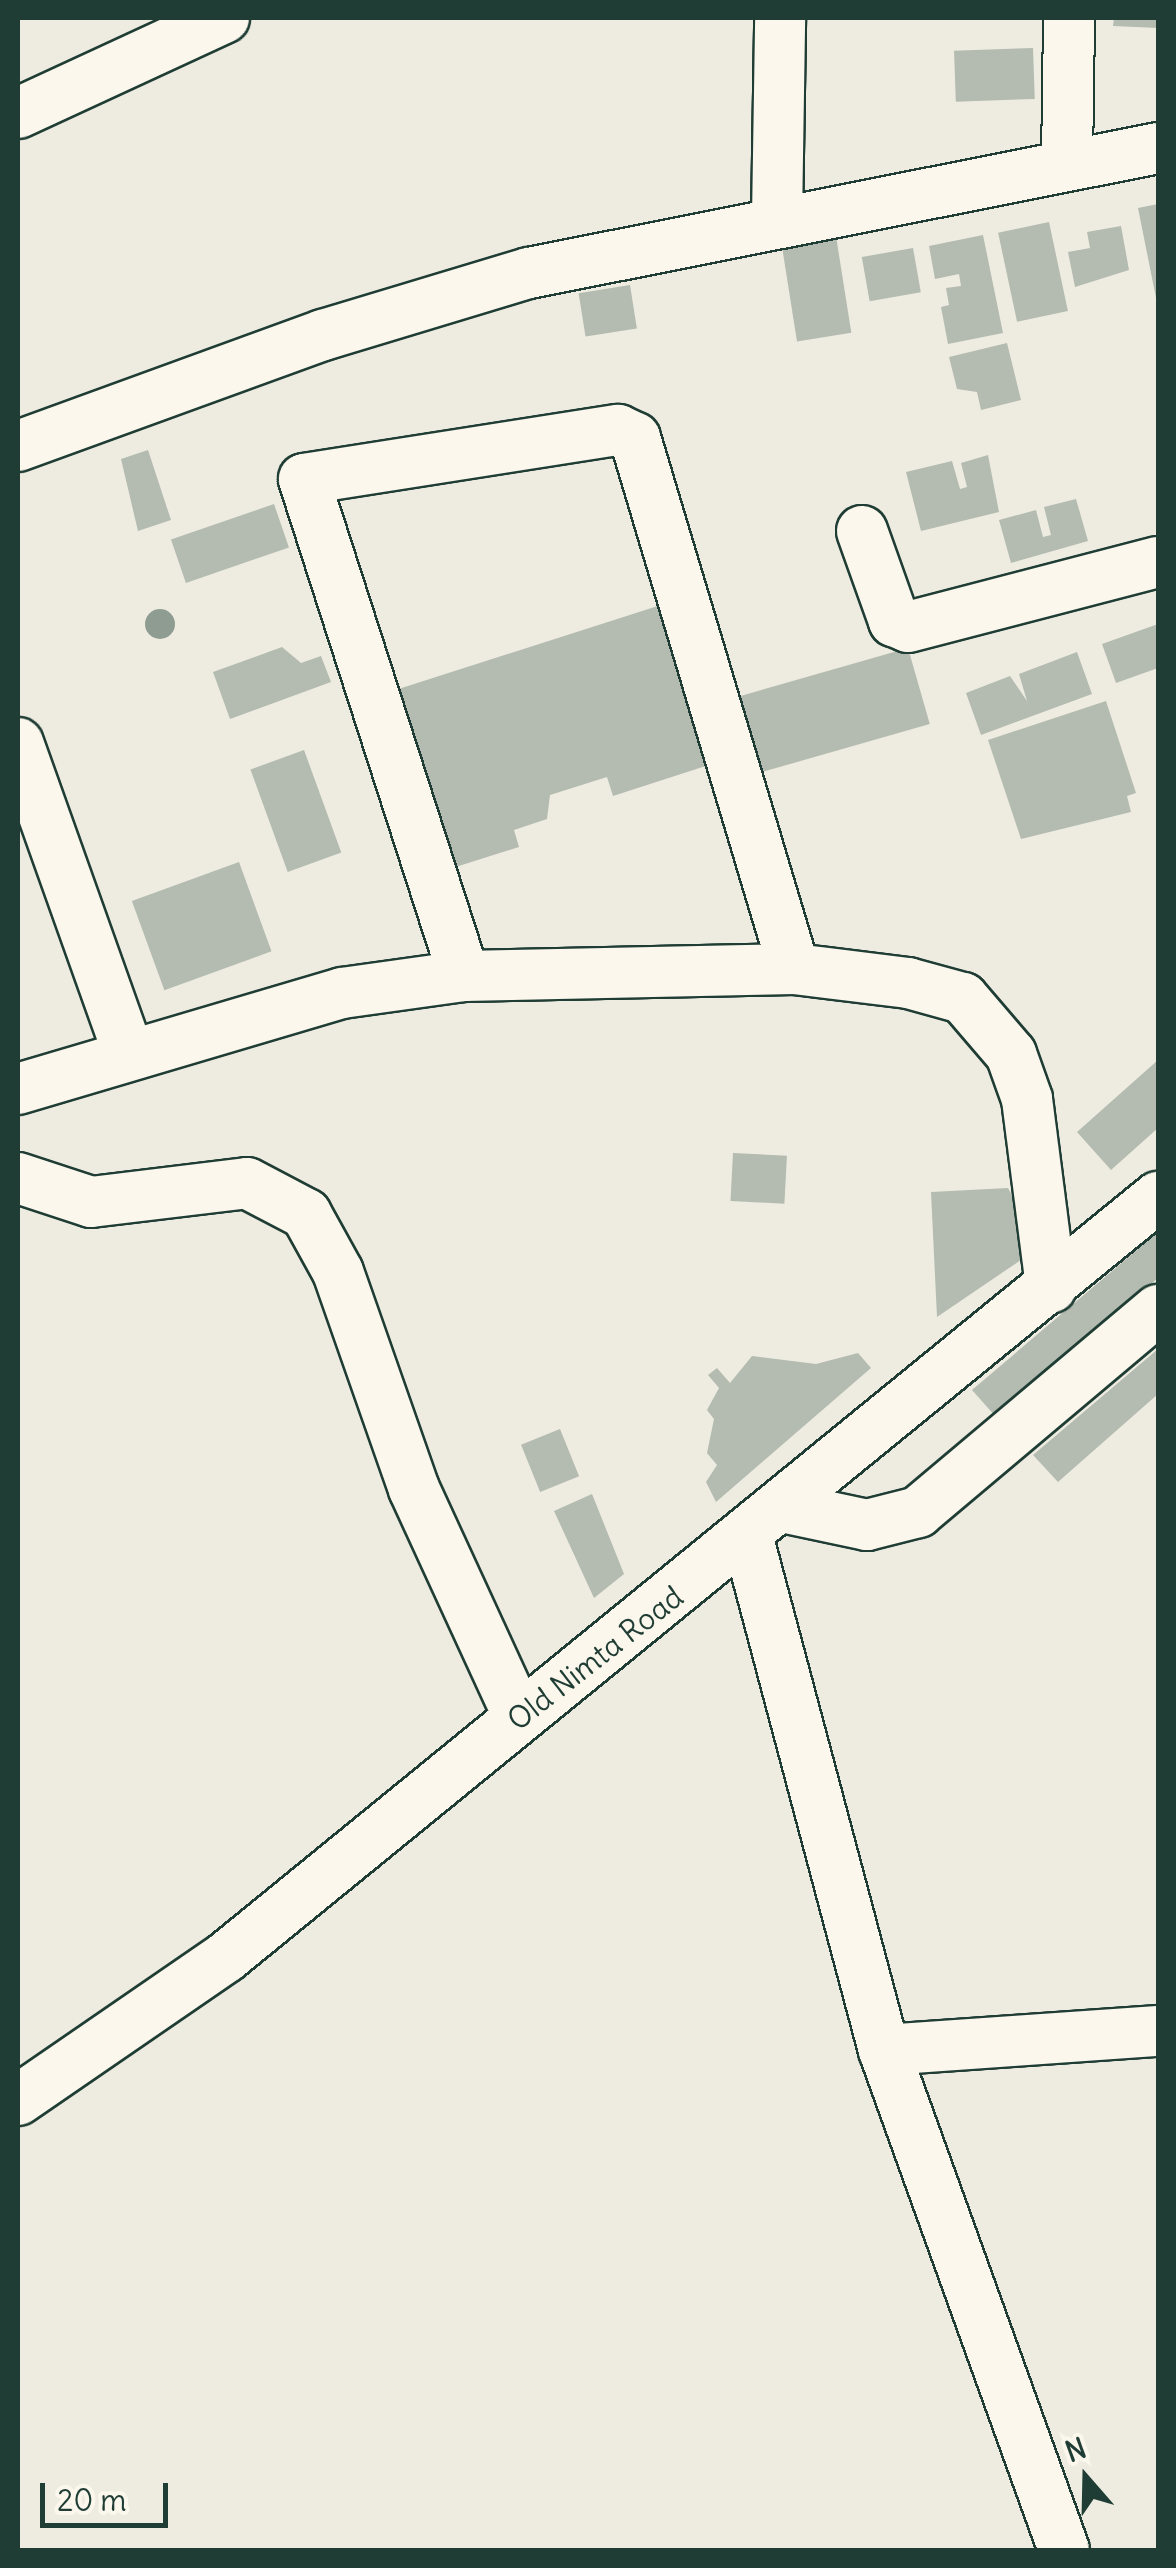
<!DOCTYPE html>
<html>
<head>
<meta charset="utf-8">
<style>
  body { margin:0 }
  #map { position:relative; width:1176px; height:2568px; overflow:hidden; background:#eeece1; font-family:Delius,sans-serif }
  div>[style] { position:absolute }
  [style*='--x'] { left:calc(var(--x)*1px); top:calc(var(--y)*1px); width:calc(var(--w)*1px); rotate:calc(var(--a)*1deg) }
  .building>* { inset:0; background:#b4bbb0; transform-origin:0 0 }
  .roads { filter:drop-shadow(2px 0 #1f3d34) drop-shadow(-2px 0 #1f3d34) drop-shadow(0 2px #1f3d34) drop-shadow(0 -2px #1f3d34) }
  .minor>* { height:50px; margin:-25px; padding:0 25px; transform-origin:25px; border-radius:25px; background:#fbf7ec }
  .trees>* { width:30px; height:30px; margin:-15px; border-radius:50%; background:#8f9c92 }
  span { translate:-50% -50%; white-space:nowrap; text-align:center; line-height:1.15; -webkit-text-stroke:10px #fbf7ec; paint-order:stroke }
  .street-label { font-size:30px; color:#1f3d34 }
  .frame { position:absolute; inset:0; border:20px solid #1f3d34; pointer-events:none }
  .north { position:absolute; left:1036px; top:2428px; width:100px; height:100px; -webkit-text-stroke:8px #fbf7ec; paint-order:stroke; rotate:340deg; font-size:28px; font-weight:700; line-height:40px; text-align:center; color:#1f3d34 }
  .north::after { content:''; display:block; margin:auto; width:35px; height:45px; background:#1f3d34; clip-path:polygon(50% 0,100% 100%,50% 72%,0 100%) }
  .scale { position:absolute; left:40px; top:2483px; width:128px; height:45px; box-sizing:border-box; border:5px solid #1f3d34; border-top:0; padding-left:12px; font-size:30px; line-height:35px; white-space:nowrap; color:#1f3d34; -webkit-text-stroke:8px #fbf7ec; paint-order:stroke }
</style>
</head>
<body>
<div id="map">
  <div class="building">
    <div style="clip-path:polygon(1114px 18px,1158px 18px,1158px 28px,1113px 26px)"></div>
    <div style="left:1033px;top:48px;width:51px;height:79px;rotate:88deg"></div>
    <div style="clip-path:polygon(1158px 204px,1158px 303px,1157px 303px,1138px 208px)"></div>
    <div style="left:1049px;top:222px;width:91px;height:52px;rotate:78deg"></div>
    <div style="clip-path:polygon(1121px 226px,1129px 270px,1075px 287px,1068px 252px,1090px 248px,1087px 232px)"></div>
    <div style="clip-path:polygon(983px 235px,1003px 333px,948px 344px,941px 307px,949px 305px,946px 288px,961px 286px,959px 274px,935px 279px,929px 246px)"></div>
    <div style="left:836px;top:236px;width:98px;height:55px;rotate:81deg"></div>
    <div style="left:913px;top:248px;width:45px;height:52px;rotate:80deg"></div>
    <div style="left:630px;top:285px;width:44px;height:52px;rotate:81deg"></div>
    <div style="clip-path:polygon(1007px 343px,1021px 400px,981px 410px,977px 392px,957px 389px,949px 357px)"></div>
    <div style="clip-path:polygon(148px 450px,171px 520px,138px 531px,121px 459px)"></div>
    <div style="clip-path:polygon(988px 455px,999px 512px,921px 531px,906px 472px,952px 461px,960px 489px,967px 487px,961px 463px)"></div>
    <div style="clip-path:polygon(1076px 499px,1088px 541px,1011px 563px,999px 520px,1036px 510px,1043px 537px,1051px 535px,1044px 507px)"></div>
    <div style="left:274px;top:504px;width:46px;height:109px;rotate:71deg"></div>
    <div style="clip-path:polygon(664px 604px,715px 763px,613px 796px,607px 777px,550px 795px,547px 819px,514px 830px,519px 847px,443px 871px,386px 693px)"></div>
    <div style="clip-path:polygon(1158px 624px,1158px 668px,1116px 683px,1102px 644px)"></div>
    <div style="clip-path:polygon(282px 647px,301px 663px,321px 656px,331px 682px,230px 719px,213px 672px)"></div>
    <div style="left:908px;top:648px;width:79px;height:175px;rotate:74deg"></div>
    <div style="clip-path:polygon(1077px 652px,1092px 694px,981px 735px,966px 693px,1010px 676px,1027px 701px,1019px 674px)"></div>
    <div style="clip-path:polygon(1106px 701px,1136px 793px,1127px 796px,1131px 812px,1021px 839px,988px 740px)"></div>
    <div style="left:304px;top:750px;width:109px;height:57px;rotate:70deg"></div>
    <div style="left:239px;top:862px;width:95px;height:114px;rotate:70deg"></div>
    <div style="clip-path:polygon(1158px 1060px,1158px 1128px,1111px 1170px,1077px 1132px)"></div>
    <div style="left:733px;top:1153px;width:54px;height:48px;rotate:3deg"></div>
    <div style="clip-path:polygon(1008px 1188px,1040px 1247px,937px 1317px,931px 1192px)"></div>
    <div style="clip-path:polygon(1158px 1232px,1158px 1278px,996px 1417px,972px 1390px)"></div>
    <div style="clip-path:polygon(1158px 1349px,1158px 1394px,1058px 1482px,1033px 1455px)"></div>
    <div style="clip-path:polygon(858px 1353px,871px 1368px,716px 1502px,706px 1482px,717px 1465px,707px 1453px,714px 1419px,707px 1410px,719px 1388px,708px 1375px,717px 1368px,730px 1383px,752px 1356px,816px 1364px)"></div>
    <div style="left:560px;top:1429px;width:51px;height:42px;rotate:68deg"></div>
    <div style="clip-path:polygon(592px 1494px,624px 1574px,594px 1598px,554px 1511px)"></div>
  </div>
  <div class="roads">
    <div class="minor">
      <div style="--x:18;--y:113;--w:227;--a:-24.8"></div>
      <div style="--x:1067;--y:163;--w:145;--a:-89.2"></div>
      <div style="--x:777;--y:219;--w:201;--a:-89.1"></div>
      <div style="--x:18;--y:446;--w:325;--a:-20"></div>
      <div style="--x:323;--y:335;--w:215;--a:-16.8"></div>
      <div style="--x:529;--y:273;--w:641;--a:-11.24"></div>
      <div style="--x:862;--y:531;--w:96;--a:70.4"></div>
      <div style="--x:894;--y:621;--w:15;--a:23"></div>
      <div style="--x:908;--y:627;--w:258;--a:-14.6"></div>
      <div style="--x:18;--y:743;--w:331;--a:70.4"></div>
      <div style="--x:464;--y:976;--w:522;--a:-107.85"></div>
      <div style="--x:304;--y:479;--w:318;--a:-8.9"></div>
      <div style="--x:618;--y:430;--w:19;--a:25"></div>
      <div style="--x:635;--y:438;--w:554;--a:73.33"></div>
      <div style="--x:18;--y:1089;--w:338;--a:-16.5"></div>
      <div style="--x:342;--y:993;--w:123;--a:-7.9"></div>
      <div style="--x:464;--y:976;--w:330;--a:-1.2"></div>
      <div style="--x:794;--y:969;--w:115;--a:7"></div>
      <div style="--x:908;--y:983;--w:57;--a:15.3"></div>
      <div style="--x:963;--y:998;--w:74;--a:49.4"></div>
      <div style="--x:1011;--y:1054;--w:48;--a:70.4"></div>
      <div style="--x:1027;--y:1099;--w:190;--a:82.7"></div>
      <div style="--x:18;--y:1178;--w:77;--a:18.2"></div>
      <div style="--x:91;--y:1202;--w:157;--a:-6.9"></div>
      <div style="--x:247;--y:1183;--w:67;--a:27.7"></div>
      <div style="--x:306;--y:1214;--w:66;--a:61.1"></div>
      <div style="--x:338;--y:1272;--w:230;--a:70.7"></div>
      <div style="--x:414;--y:1489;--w:249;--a:65.3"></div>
      <div style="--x:787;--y:1508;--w:82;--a:12"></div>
      <div style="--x:867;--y:1525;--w:53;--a:-14.3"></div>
      <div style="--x:918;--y:1512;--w:314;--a:-40.1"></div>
      <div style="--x:748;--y:1539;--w:529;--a:75.1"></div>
      <div style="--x:884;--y:2050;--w:531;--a:70.2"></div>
      <div style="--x:884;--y:2050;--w:275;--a:-4"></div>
      <div style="--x:18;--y:2100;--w:252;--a:-34.5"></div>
      <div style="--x:226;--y:1957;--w:1203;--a:-39.2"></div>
    </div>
  </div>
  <div class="trees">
    <div style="left:160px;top:624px"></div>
  </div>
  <div class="street-label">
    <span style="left:595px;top:1658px;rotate:-38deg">Old Nimta Road</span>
  </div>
  <div class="frame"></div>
  <div class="north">N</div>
  <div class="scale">20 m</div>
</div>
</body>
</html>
